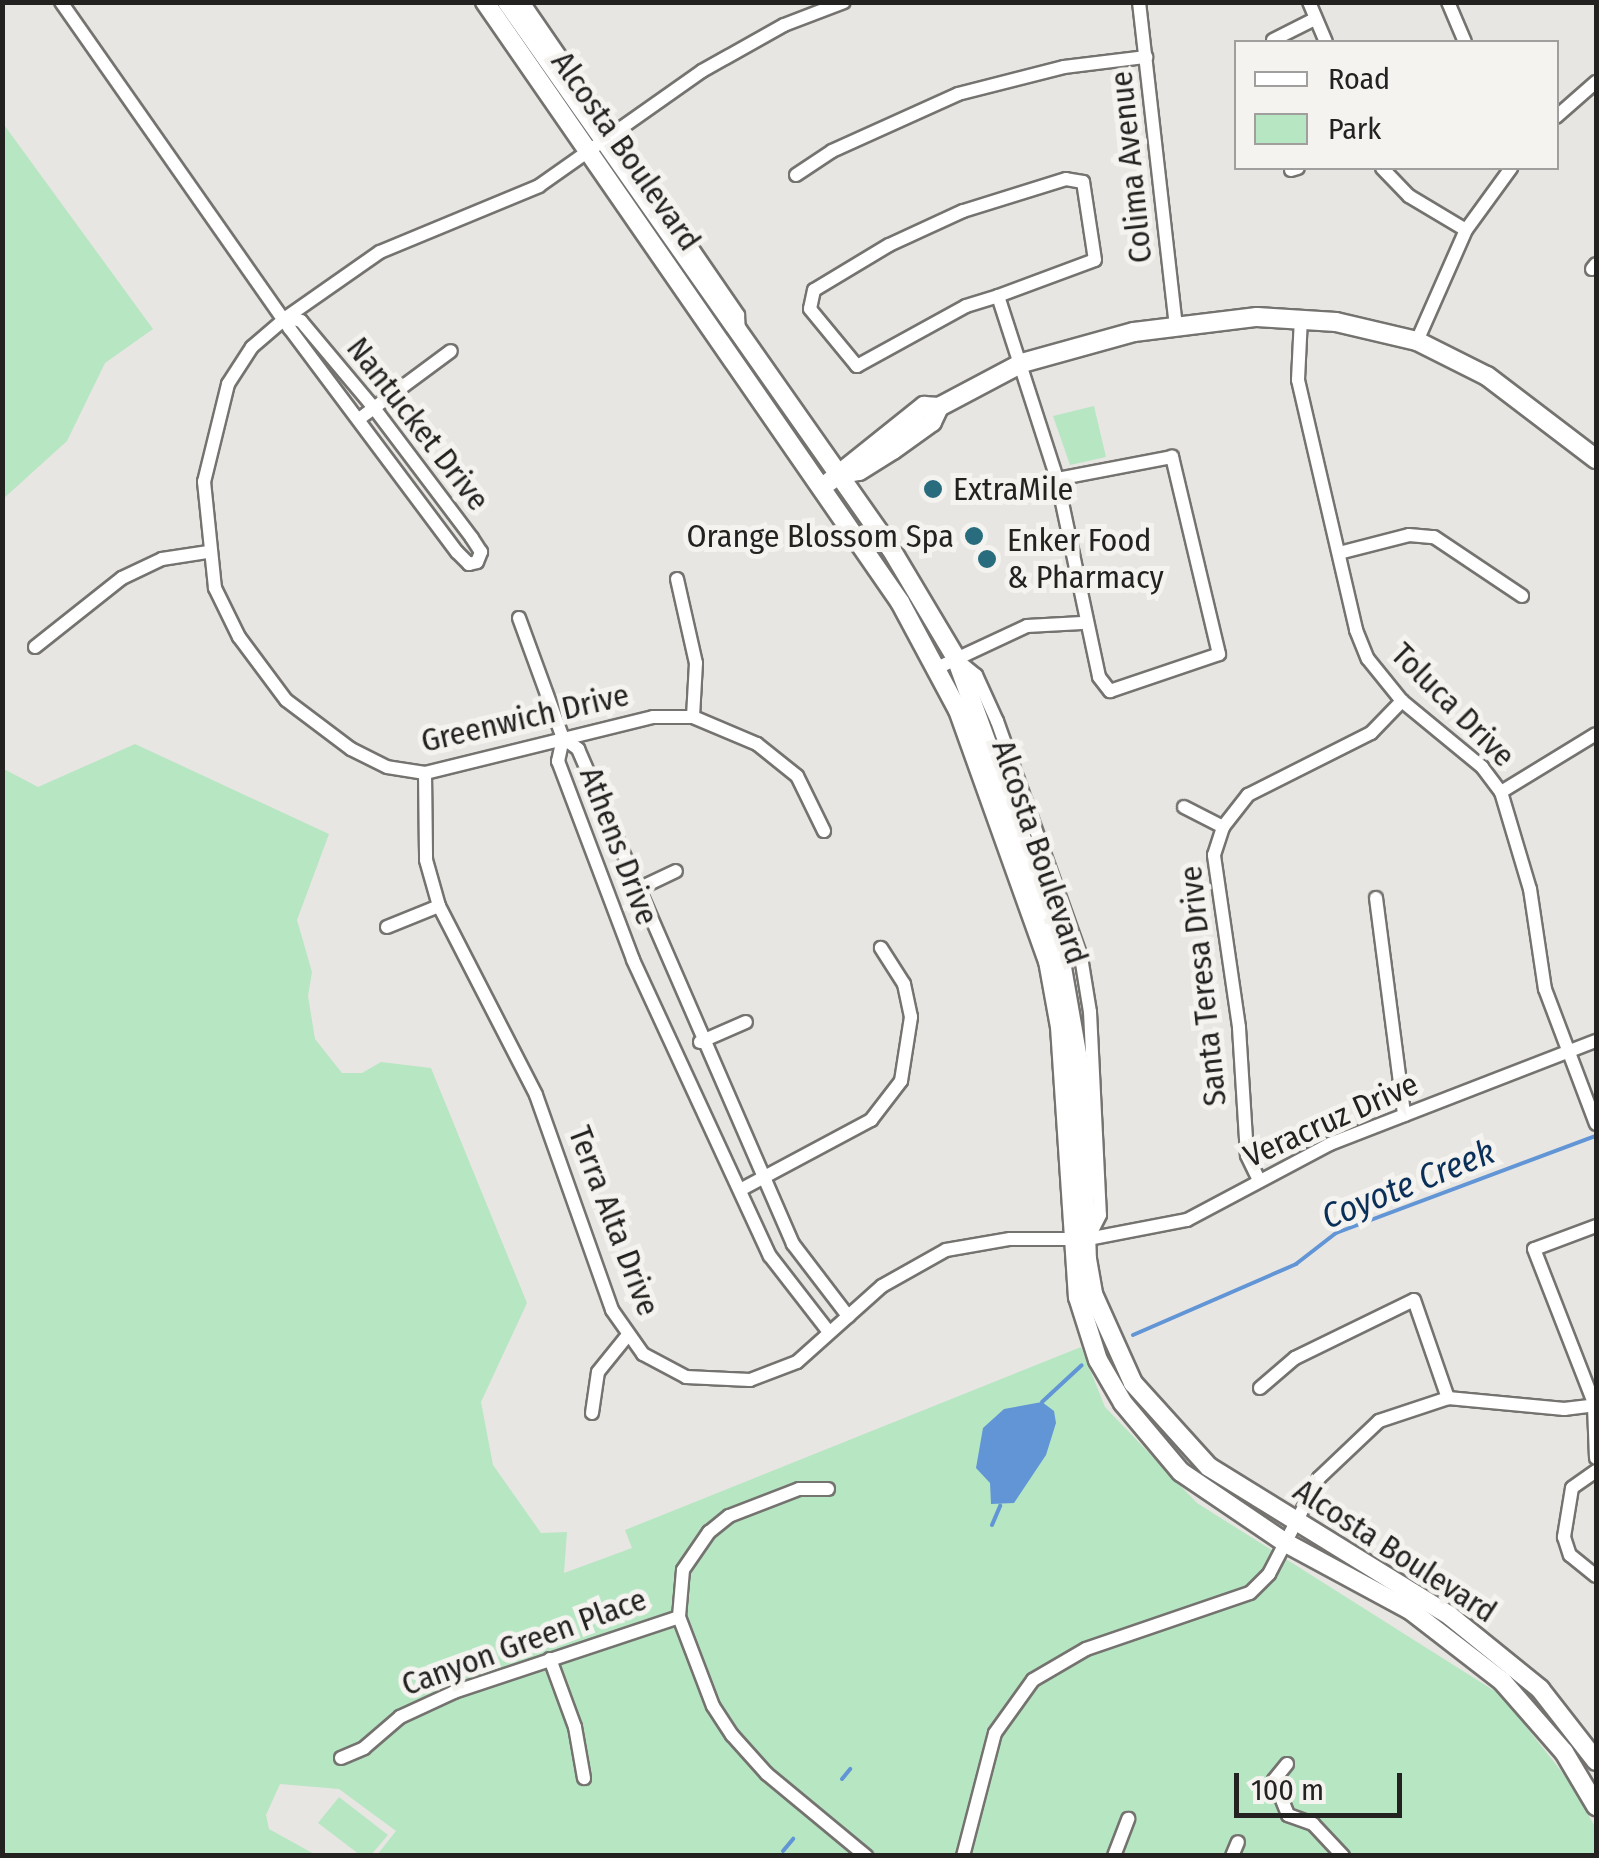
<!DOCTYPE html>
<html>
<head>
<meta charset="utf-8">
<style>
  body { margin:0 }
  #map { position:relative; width:1599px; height:1858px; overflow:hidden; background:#e8e6e2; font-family:"Fira Sans Condensed",sans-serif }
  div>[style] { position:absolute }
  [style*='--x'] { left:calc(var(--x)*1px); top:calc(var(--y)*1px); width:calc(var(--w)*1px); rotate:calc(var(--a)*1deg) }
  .green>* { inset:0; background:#b7e6c3 }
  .water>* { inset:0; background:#6195d6 }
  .stream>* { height:4px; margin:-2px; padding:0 2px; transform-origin:2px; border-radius:2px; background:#6195d6 }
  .roads { filter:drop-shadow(2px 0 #757370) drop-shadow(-2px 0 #757370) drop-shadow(0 2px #757370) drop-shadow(0 -2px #757370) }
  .street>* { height:12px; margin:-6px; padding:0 6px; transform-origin:6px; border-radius:6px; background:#fff }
  .secondary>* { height:18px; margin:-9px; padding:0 9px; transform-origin:9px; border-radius:9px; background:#fff }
  .dots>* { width:28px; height:28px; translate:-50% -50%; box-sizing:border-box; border:5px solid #f5f3ef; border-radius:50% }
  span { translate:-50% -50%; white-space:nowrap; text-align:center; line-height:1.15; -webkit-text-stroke:10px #f5f3ef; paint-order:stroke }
  .street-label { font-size:32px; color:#232221 }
  .poi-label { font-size:32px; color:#232221 }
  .left { translate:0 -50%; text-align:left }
  .right { translate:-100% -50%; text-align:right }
  .water-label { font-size:35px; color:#0a2f59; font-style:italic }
  .frame { position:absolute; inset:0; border:5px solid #232221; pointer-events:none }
  .legend { position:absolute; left:1234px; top:40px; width:325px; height:130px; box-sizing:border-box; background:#f5f3ef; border:2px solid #a19f9d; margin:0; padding:12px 18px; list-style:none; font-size:30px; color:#232221 }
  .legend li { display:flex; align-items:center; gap:20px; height:50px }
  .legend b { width:50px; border:2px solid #a19f9d }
  .scale { position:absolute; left:1234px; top:1773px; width:168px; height:45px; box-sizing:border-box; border:5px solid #232221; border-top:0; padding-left:12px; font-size:30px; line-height:35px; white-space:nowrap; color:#232221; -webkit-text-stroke:8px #f5f3ef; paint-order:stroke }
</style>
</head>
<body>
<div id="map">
  <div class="green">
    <div style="clip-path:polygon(2px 122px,153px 329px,105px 363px,67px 441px,3px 499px)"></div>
    <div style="clip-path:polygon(1094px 406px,1106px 457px,1070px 465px,1053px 416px)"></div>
    <div style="clip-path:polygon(135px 744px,329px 834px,297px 920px,312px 972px,308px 996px,315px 1039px,342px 1073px,362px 1073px,381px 1062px,431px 1068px,527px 1303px,481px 1402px,493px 1465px,541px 1533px,567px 1532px,564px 1573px,632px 1548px,625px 1530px,1081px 1347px,1105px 1407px,1197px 1503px,1501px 1695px,1573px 1786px,1596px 1829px,1596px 1855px,377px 1855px,396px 1831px,339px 1789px,280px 1784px,266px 1815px,269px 1829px,316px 1855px,3px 1855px,2px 768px,38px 787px)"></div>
    <div style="clip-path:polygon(339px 1797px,388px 1835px,371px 1855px,360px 1855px,318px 1823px)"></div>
  </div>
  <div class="water">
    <div style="clip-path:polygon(1042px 1402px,1054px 1411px,1056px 1423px,1046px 1455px,1014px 1503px,991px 1504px,990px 1483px,976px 1468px,983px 1428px,1004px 1409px)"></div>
  </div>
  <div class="stream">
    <div style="--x:1133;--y:1335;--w:178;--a:-23.5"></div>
    <div style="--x:1296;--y:1264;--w:51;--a:-37.8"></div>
    <div style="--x:1336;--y:1233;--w:278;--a:-20.5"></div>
    <div style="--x:1042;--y:1402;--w:54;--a:-42.8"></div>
    <div style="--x:992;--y:1525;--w:21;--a:-67"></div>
    <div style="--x:842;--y:1779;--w:13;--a:-51"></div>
    <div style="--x:783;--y:1851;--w:16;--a:-50"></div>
  </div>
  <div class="roads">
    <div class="street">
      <div style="--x:61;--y:2;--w:399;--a:55"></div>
      <div style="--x:290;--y:329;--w:279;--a:53.2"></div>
      <div style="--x:457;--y:552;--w:17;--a:45"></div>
      <div style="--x:469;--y:564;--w:8;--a:-14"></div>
      <div style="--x:477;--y:562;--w:11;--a:-68"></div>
      <div style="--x:481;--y:552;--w:17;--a:-123"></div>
      <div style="--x:472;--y:538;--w:163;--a:-127"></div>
      <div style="--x:374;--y:408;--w:114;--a:-130"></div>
      <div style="--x:301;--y:321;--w:15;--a:-164"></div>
      <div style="--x:523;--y:2;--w:380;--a:55.5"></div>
      <div style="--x:738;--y:315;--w:18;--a:87"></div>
      <div style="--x:1139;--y:2;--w:326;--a:83.5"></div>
      <div style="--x:1309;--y:2;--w:43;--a:67"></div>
      <div style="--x:1448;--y:2;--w:43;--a:67"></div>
      <div style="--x:1273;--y:40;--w:47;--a:-26.6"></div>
      <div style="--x:1556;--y:117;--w:53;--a:-41.2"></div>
      <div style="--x:1382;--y:168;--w:39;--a:46"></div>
      <div style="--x:1409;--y:196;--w:66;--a:30.8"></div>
      <div style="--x:1291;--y:170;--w:7;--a:-16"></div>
      <div style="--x:796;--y:175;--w:43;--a:-33.7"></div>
      <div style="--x:832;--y:151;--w:138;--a:-24.3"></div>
      <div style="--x:958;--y:94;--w:109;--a:-14.3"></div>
      <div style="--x:1064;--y:67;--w:83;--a:-7"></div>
      <div style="--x:1592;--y:269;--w:6;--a:-51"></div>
      <div style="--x:998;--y:296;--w:103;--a:-20.4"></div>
      <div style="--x:1095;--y:260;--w:79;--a:-98.7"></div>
      <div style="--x:1083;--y:182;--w:17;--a:-170"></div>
      <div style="--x:1066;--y:179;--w:108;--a:162.7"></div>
      <div style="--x:963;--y:211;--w:81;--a:155.3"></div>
      <div style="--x:889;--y:245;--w:87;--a:149"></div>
      <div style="--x:814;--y:290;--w:19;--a:102"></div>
      <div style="--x:810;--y:309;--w:74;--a:50.5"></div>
      <div style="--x:857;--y:366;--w:124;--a:-28.8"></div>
      <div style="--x:966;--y:306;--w:34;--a:-17"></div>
      <div style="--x:998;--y:296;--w:192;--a:72.1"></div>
      <div style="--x:1057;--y:479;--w:202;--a:78"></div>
      <div style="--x:1099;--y:677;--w:18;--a:52"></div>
      <div style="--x:1110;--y:691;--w:115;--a:-18.7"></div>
      <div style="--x:1219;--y:654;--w:203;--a:-103.4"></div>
      <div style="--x:1172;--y:457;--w:117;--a:169.2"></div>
      <div style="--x:1301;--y:318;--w:62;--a:92.8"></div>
      <div style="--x:1298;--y:380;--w:257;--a:76.9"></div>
      <div style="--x:1356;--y:630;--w:31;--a:68"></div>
      <div style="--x:1368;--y:659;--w:54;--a:51"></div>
      <div style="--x:1402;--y:701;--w:104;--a:39.5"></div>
      <div style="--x:1482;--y:767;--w:31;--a:53"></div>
      <div style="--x:1501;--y:792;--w:101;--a:73.4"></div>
      <div style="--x:1530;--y:889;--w:101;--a:81.5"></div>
      <div style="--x:1545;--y:989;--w:144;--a:69.3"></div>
      <div style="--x:1417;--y:341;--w:121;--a:-66.2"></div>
      <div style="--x:1466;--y:230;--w:77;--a:-54"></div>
      <div style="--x:359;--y:419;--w:114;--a:-36.5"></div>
      <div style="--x:1339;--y:553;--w:72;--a:-14.4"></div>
      <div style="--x:1409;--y:535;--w:25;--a:5"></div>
      <div style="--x:1434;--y:537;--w:106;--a:33.8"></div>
      <div style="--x:677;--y:579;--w:86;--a:77.3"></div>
      <div style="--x:696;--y:663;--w:54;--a:93.2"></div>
      <div style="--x:519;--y:618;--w:128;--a:69.9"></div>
      <div style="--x:35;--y:647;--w:111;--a:-38.4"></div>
      <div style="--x:122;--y:578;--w:44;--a:-25.4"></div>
      <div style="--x:162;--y:559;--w:47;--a:-8.7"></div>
      <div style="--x:956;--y:659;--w:26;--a:39"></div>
      <div style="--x:976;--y:675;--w:51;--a:65.5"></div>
      <div style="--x:997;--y:721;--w:251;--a:70.4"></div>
      <div style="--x:1081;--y:957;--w:56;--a:80.7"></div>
      <div style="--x:1090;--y:1012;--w:203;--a:87.2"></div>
      <div style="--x:1100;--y:1215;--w:25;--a:117"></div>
      <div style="--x:937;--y:668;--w:99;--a:-25"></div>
      <div style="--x:1027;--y:626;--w:55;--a:-3.1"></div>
      <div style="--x:563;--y:738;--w:24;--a:102"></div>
      <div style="--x:558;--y:761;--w:213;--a:69.3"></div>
      <div style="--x:633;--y:960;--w:326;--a:65.2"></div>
      <div style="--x:770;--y:1256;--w:96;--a:52.2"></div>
      <div style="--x:563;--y:738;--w:19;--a:36"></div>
      <div style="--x:578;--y:749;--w:540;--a:66.52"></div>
      <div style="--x:793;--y:1244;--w:91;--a:52.6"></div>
      <div style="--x:425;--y:773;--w:87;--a:89.3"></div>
      <div style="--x:426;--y:860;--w:48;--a:74.2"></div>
      <div style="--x:439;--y:906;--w:212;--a:62.8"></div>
      <div style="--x:536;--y:1095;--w:228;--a:70.5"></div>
      <div style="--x:612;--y:1310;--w:54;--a:54.8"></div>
      <div style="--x:643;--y:1354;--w:49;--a:28.1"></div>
      <div style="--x:686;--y:1377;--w:64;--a:2.7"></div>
      <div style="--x:750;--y:1380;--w:50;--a:-21"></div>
      <div style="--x:797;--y:1362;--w:114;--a:-41.8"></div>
      <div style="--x:882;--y:1286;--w:73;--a:-29.4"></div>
      <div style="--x:946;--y:1250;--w:65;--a:-9.8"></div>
      <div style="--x:1010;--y:1239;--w:78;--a:0"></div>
      <div style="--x:1088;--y:1239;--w:101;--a:-10.9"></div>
      <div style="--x:1187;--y:1220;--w:162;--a:-28"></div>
      <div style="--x:1330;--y:1144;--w:285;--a:-21.2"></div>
      <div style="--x:1501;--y:792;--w:111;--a:-31.4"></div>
      <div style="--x:1184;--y:807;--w:44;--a:27.1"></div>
      <div style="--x:824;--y:831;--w:61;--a:-116.1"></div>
      <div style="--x:797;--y:776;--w:51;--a:-141.3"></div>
      <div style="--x:757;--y:744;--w:69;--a:-157.1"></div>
      <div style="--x:693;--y:717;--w:40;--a:180"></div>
      <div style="--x:653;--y:717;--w:235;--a:166.2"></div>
      <div style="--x:425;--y:773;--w:38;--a:-171"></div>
      <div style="--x:387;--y:767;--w:40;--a:-153.4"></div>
      <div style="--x:351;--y:749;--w:81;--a:-143"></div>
      <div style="--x:286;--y:700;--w:79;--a:-126.7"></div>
      <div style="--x:239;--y:637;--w:55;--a:-116.1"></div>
      <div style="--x:215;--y:588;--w:107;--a:-95.9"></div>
      <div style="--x:204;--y:482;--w:101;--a:-76.2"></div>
      <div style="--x:228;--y:384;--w:44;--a:-57"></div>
      <div style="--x:252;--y:347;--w:46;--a:-40.6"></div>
      <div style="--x:287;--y:317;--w:113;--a:-35"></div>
      <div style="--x:380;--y:252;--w:172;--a:-22.5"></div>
      <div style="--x:539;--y:186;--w:199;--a:-35.2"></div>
      <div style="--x:702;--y:71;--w:94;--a:-29.3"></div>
      <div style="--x:784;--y:25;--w:64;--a:-21"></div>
      <div style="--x:636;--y:890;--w:44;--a:-25.4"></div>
      <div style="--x:1376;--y:898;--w:219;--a:82.6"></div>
      <div style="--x:387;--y:927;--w:56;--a:-22"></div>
      <div style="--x:700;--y:1042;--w:50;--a:-23.5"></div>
      <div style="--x:1259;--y:1180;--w:28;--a:-116"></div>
      <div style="--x:1247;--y:1155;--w:128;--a:-93.6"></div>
      <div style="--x:1239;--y:1027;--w:174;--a:-98.3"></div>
      <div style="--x:1214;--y:855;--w:29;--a:-72"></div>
      <div style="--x:1223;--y:827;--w:41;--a:-52"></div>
      <div style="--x:1248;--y:795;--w:138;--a:-26.8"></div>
      <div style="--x:1371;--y:733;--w:45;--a:-45.9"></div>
      <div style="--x:740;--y:1190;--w:149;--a:-28.1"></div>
      <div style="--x:871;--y:1120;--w:49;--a:-52.4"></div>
      <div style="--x:901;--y:1081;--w:65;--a:-81.1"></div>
      <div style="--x:911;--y:1017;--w:34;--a:-102"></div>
      <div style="--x:904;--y:984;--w:43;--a:-122.6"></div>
      <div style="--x:1596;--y:1226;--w:66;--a:159.6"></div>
      <div style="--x:1534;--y:1249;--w:171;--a:68.7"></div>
      <div style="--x:1260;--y:1388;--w:46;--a:-40.6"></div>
      <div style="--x:1295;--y:1358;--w:132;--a:-26"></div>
      <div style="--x:1414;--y:1300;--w:104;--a:70.9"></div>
      <div style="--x:1594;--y:1406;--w:52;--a:87.8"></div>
      <div style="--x:592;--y:1413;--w:41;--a:-81.7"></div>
      <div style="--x:598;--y:1372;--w:46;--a:-51.1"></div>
      <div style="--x:1596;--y:1471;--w:29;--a:145"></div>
      <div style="--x:1572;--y:1488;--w:50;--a:99.3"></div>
      <div style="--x:1564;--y:1537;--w:19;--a:72"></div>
      <div style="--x:1570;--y:1555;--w:33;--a:39"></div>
      <div style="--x:828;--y:1489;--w:29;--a:180"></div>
      <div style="--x:799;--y:1489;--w:75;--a:158.9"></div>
      <div style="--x:729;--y:1516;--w:26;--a:141"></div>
      <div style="--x:709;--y:1532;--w:46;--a:124.4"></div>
      <div style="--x:683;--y:1570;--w:47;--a:94.9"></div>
      <div style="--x:679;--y:1617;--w:95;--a:69.1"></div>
      <div style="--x:713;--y:1706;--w:35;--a:57"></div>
      <div style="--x:732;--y:1735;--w:52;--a:48.1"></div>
      <div style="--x:767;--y:1774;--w:129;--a:39.6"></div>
      <div style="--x:550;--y:1659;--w:72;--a:69.8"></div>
      <div style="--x:575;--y:1727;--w:52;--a:80"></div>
      <div style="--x:341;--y:1758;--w:25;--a:-23"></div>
      <div style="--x:364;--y:1748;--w:48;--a:-40.7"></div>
      <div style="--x:400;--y:1717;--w:60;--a:-24.8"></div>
      <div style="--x:454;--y:1692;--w:237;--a:-18.4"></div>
      <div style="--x:1287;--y:1764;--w:21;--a:129"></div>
      <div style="--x:1274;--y:1780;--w:38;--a:68"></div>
      <div style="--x:1288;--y:1815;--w:27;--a:20"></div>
      <div style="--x:1313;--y:1824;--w:44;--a:46.8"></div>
      <div style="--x:963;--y:1856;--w:127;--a:-75.4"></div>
      <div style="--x:995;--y:1733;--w:65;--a:-54.4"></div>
      <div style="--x:1033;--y:1680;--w:61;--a:-30.3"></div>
      <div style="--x:1086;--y:1649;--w:173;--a:-18.9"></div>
      <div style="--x:1250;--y:1593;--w:27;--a:-45"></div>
      <div style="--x:1269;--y:1574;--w:108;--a:-62.5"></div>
      <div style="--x:1319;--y:1478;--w:83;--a:-43.5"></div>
      <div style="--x:1379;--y:1421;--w:73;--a:-18.4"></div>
      <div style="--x:1448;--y:1398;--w:117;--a:5.4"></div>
      <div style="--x:1564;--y:1409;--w:32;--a:-7"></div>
      <div style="--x:1114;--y:1856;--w:40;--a:-69"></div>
      <div style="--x:1232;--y:1856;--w:15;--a:-67"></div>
    </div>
    <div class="secondary">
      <div style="--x:485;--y:2;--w:730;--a:55.33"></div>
      <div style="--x:900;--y:602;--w:123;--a:61.8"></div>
      <div style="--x:958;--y:710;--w:267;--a:70.3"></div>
      <div style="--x:1048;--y:961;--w:67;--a:79.7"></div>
      <div style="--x:1060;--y:1027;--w:271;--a:86.2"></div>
      <div style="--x:1078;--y:1297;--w:66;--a:72.4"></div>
      <div style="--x:1098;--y:1360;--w:50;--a:59.8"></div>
      <div style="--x:1123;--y:1403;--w:90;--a:50"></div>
      <div style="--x:1181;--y:1472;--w:127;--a:34.1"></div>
      <div style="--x:1286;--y:1543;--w:141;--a:28.4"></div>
      <div style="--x:1410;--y:1610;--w:116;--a:37.7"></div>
      <div style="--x:1502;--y:1681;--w:94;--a:48.9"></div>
      <div style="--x:1564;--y:1752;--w:63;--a:59.3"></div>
      <div style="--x:507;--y:2;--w:668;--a:54.93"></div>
      <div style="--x:891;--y:549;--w:127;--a:59.2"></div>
      <div style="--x:956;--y:658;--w:293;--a:70"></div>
      <div style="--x:1056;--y:933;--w:139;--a:80.1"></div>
      <div style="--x:1080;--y:1070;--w:189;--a:87.9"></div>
      <div style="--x:1087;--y:1259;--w:36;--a:80"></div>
      <div style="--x:1093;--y:1294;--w:98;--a:65.8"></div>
      <div style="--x:1133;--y:1383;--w:113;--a:47.9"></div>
      <div style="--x:1209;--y:1467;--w:283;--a:31.7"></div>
      <div style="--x:1450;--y:1616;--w:116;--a:39"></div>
      <div style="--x:1540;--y:1689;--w:91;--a:52.1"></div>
      <div style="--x:838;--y:475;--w:21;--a:-11"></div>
      <div style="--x:859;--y:471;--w:40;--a:-32"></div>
      <div style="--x:893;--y:450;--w:48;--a:-35.7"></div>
      <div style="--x:932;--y:422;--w:17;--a:-65"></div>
      <div style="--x:829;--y:482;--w:122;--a:-38.7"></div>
      <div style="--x:924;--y:406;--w:15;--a:4"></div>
      <div style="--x:939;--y:407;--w:94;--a:-27.9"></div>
      <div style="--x:1022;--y:363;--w:116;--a:-15.5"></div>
      <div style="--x:1134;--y:332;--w:124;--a:-7"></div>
      <div style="--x:1257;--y:317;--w:79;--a:3.6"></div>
      <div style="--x:1336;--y:322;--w:83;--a:13.2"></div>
      <div style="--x:1417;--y:341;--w:78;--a:26.6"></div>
      <div style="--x:1487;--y:376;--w:137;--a:37.3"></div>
    </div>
  </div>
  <div class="dots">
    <div style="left:933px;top:489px;background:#286c7d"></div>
    <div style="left:974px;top:536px;background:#286c7d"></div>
    <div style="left:987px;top:559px;background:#286c7d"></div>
  </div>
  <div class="street-label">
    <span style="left:626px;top:151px;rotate:55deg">Alcosta Boulevard</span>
    <span style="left:1131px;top:167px;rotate:-96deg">Colima Avenue</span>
    <span style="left:418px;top:424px;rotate:52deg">Nantucket Drive</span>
    <span style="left:1453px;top:705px;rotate:45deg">Toluca Drive</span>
    <span style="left:525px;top:718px;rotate:-13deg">Greenwich Drive</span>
    <span style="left:619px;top:846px;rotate:69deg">Athens Drive</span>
    <span style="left:1040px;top:852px;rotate:71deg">Alcosta Boulevard</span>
    <span style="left:1203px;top:986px;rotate:-96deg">Santa Teresa Drive</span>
    <span style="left:1331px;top:1120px;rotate:-24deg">Veracruz Drive</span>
    <span style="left:614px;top:1221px;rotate:69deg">Terra Alta Drive</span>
    <span style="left:1395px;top:1551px;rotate:33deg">Alcosta Boulevard</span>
    <span style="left:524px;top:1642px;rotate:-20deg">Canyon Green Place</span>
  </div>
  <div class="poi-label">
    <span class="left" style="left:953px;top:489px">ExtraMile</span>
    <span class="right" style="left:954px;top:536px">Orange Blossom Spa</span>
    <span class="left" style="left:1007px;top:559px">Enker Food<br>&amp; Pharmacy</span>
  </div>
  <div class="water-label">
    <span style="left:1408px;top:1184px;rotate:-22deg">Coyote Creek</span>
  </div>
  <div class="frame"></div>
  <ul class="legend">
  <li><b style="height:12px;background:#fff"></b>Road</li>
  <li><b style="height:28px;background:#b7e6c3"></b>Park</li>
  </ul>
  <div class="scale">100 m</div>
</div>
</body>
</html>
